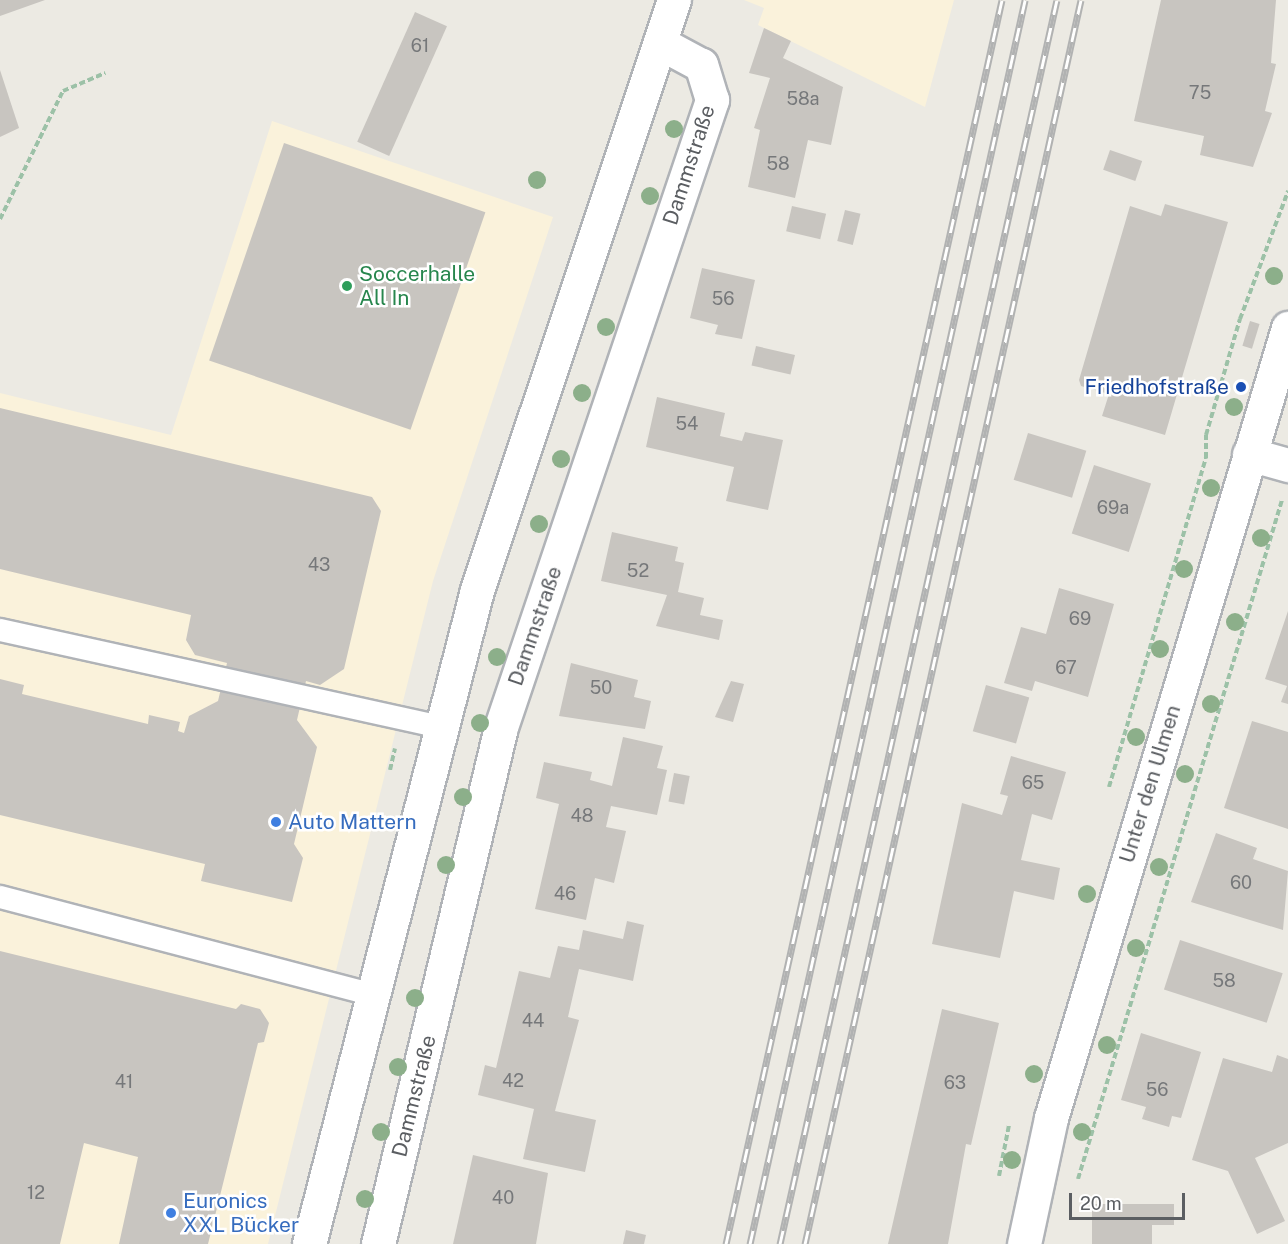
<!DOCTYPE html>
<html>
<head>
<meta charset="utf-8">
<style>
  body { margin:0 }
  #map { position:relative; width:1288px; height:1244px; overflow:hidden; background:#eceae3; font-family:"Public Sans",sans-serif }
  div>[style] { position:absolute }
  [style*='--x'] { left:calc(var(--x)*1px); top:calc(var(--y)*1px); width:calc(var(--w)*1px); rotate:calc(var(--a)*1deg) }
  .commercial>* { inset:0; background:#faf2db }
  .building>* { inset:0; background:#c8c5c0; transform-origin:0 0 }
  .path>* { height:4px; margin-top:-2px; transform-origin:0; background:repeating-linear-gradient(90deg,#9cc1a7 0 6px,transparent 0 9px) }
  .roads { filter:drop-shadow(2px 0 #b0b3b7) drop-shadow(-2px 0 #b0b3b7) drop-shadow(0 2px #b0b3b7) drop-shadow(0 -2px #b0b3b7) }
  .lane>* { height:22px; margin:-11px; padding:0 11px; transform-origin:11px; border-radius:11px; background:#fff }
  .street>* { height:33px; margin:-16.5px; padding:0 16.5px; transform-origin:16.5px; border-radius:16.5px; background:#fff }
  .secondary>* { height:33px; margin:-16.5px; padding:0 16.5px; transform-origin:16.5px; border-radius:16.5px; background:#fff }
  .rail>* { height:7px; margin-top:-3.5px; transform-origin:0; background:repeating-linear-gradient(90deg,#fff 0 14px,#b1b2b2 0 28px); box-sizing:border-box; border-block:2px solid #b1b2b2 }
  .trees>* { width:18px; height:18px; margin:-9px; border-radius:50%; background:#8caf8a }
  .dots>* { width:16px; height:16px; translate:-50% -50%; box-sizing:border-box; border:3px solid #fff; border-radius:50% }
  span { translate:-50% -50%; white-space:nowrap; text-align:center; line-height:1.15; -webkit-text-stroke:5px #fff; paint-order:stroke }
  .number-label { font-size:18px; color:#76787a }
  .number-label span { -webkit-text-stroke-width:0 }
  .street-label { font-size:21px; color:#5b5e62 }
  .leisure-label { font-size:21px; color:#27864d }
  .left { translate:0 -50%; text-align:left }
  .transit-label { font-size:21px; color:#164399 }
  .right { translate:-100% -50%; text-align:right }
  .shop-label { font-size:21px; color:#366cbe }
  .scale { position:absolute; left:1069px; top:1193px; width:116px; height:27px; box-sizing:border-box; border:3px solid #5b5e62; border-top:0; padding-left:8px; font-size:18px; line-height:21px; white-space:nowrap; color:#5b5e62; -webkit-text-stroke:4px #fff; paint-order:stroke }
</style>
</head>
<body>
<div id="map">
  <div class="commercial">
    <div style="clip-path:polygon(744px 0,954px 0,925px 107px,758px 25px,764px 8px)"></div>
    <div style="clip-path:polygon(272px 121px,553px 217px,433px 581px,268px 1244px,0 1244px,0 393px,171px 435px)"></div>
  </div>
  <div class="building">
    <div style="clip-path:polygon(0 0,45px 0,0 16px)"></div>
    <div style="clip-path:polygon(1161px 0,1276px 0,1271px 63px,1276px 64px,1265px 111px,1272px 113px,1253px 167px,1200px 155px,1204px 136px,1134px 121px)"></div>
    <div style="left:415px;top:12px;width:35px;height:142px;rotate:24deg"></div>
    <div style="clip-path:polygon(764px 28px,791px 41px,783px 58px,843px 87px,831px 145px,808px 140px,795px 198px,748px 187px,760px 130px,754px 128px,770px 78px,749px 73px)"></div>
    <div style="clip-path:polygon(0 70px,19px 128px,0 137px)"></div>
    <div style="left:284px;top:143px;width:213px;height:230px;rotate:19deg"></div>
    <div style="left:1110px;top:150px;width:34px;height:21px;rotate:19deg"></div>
    <div style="clip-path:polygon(1165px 204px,1228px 222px,1165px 435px,1102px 416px,1109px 394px,1081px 386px,1079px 380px,1130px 206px,1161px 216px)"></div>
    <div style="left:792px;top:206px;width:35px;height:26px;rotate:13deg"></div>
    <div style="left:845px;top:210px;width:16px;height:32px;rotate:14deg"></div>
    <div style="clip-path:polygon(702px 268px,755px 280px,742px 339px,715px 334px,718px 325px,690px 318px)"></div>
    <div style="left:1250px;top:321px;width:10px;height:26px;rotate:17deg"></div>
    <div style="left:756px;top:346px;width:40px;height:20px;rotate:13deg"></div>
    <div style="clip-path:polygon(657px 397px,725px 413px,720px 436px,742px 441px,745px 432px,783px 440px,768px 510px,726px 501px,734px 467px,646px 447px)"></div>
    <div style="clip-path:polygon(0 408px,372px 497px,381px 511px,344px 669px,320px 685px,306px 681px,297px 720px,317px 747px,294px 844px,303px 858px,292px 902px,201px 881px,205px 864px,0 815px,0 679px,24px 685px,22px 694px,148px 724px,149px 715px,180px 722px,178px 731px,184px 733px,189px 716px,218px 701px,227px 663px,195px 655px,186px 640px,191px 615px,0 569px)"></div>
    <div style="left:1028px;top:433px;width:61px;height:49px;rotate:17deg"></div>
    <div style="left:1094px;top:465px;width:60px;height:72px;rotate:18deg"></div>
    <div style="clip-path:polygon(612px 532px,678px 547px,675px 561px,684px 563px,678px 592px,704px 598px,700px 615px,723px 620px,719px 640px,656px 626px,667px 595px,601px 581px)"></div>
    <div style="clip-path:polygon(1059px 588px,1114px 604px,1088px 697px,1035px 681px,1032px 691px,1004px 683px,1021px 627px,1046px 634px)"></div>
    <div style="clip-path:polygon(1288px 611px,1288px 704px,1281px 702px,1287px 686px,1265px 679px)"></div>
    <div style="clip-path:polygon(571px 663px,638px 680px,634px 697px,651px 701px,645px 729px,559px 716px)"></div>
    <div style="clip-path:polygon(731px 681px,744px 684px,733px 722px,715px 717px)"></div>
    <div style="left:986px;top:685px;width:45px;height:48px;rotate:16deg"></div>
    <div style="clip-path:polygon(1252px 721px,1288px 732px,1288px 829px,1224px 808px)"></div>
    <div style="clip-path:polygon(623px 737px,663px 746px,657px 768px,667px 770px,657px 815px,611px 806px,606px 827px,626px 831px,614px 883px,595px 878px,586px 920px,535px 909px,559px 804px,536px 798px,544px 762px,592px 772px,590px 780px,612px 786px)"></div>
    <div style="clip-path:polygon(1011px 756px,1066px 772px,1052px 820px,1032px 814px,1021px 860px,1060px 868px,1054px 900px,1014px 891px,1000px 958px,932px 944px,962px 803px,1002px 815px,1008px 796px,1000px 794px)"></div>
    <div style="left:674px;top:773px;width:16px;height:29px;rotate:11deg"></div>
    <div style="clip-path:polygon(1216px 833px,1257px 848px,1253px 859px,1288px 871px,1283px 930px,1191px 902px)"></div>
    <div style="clip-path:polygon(627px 921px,644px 925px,633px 981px,579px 969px,568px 1017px,579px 1020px,555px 1111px,596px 1120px,585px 1172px,523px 1159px,534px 1109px,478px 1095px,485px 1065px,496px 1068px,519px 971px,550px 978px,558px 946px,579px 950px,583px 930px,623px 939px)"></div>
    <div style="left:1180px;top:940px;width:108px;height:52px;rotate:18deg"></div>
    <div style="clip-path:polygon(0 951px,236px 1009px,241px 1004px,260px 1009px,269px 1023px,264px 1042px,258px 1043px,208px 1244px,119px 1244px,138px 1157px,84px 1143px,60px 1244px,0 1244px)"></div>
    <div style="clip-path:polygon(942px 1009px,999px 1023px,971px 1145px,966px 1144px,948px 1244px,888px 1244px)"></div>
    <div style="clip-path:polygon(1141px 1033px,1201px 1052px,1181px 1118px,1172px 1116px,1169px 1127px,1142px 1119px,1146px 1107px,1121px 1100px)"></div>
    <div style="clip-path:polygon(1277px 1055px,1288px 1059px,1288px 1143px,1255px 1158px,1285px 1221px,1257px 1234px,1228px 1171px,1192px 1160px,1223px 1058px,1272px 1072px)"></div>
    <div style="clip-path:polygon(473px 1155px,548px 1173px,536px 1244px,453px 1244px)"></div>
    <div style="clip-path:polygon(1092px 1204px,1174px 1204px,1174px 1225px,1152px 1225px,1152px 1244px,1092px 1244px)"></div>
    <div style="clip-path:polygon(626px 1230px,646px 1235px,644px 1244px,623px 1244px)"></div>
  </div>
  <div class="path">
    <div style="--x:0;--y:219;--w:143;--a:-63.8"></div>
    <div style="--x:63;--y:91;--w:46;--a:-23.2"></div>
    <div style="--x:390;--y:770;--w:22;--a:-77"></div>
    <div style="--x:1109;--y:787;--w:343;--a:-73.6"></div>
    <div style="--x:1206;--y:458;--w:23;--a:-90"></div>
    <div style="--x:1206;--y:435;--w:121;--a:-73.7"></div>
    <div style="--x:1240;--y:319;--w:137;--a:-69.4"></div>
    <div style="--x:999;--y:1176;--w:52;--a:-78.9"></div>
    <div style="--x:1078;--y:1179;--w:709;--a:-73.28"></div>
  </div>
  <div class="roads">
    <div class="lane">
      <div style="--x:0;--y:630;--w:452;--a:12.4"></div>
      <div style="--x:0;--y:897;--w:383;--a:14.7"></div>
    </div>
    <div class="street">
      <div style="--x:1249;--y:454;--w:41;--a:15.8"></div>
      <div style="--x:378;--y:1244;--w:531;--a:-76.62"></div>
      <div style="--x:501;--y:727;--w:662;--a:-71.4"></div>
      <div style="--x:712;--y:100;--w:37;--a:-107"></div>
      <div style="--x:701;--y:65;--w:47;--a:-151.8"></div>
    </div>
    <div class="secondary">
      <div style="--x:309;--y:1244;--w:675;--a:-75.59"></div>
      <div style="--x:477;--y:590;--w:622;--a:-71.54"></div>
      <div style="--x:1024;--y:1244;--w:129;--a:-77.9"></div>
      <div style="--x:1051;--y:1118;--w:825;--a:-73.3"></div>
    </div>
  </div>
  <div class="rail">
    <div style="--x:726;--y:1244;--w:1274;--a:-77.49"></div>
    <div style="--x:750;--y:1244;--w:1274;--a:-77.53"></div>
    <div style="--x:780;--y:1244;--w:1274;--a:-77.45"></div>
    <div style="--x:805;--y:1244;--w:1274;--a:-77.49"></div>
  </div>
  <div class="trees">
    <div style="left:674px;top:129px"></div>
    <div style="left:537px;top:180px"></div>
    <div style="left:650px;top:196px"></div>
    <div style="left:1274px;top:276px"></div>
    <div style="left:606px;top:327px"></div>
    <div style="left:582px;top:393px"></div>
    <div style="left:1234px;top:407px"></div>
    <div style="left:561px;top:459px"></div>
    <div style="left:1211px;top:488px"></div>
    <div style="left:539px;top:524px"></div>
    <div style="left:1261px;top:538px"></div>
    <div style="left:1184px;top:569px"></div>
    <div style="left:1235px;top:622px"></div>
    <div style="left:1160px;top:649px"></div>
    <div style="left:497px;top:657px"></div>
    <div style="left:1211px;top:704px"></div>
    <div style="left:480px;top:723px"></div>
    <div style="left:1136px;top:737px"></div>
    <div style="left:1185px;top:774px"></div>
    <div style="left:463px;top:797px"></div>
    <div style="left:446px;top:865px"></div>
    <div style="left:1159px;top:867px"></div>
    <div style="left:1087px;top:894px"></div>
    <div style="left:1136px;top:948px"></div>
    <div style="left:415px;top:998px"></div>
    <div style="left:1107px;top:1045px"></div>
    <div style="left:398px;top:1067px"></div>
    <div style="left:1034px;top:1074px"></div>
    <div style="left:381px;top:1132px"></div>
    <div style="left:1082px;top:1132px"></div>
    <div style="left:1012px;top:1160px"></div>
    <div style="left:365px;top:1199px"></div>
  </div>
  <div class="dots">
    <div style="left:347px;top:286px;background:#2e9e5b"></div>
    <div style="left:1241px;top:387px;background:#1a4fb4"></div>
    <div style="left:276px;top:822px;background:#3f7fe0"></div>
    <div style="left:171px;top:1213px;background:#3f7fe0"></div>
  </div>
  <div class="number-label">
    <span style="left:420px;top:46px">61</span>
    <span style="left:1200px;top:93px">75</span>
    <span style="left:803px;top:99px">58a</span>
    <span style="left:778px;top:164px">58</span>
    <span style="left:723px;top:299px">56</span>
    <span style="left:687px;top:424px">54</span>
    <span style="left:1113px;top:508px">69a</span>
    <span style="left:319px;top:565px">43</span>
    <span style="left:638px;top:571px">52</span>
    <span style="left:1080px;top:619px">69</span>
    <span style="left:1066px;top:668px">67</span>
    <span style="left:601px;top:688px">50</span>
    <span style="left:1033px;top:783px">65</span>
    <span style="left:582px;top:816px">48</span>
    <span style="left:1241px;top:883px">60</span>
    <span style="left:565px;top:894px">46</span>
    <span style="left:1224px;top:981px">58</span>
    <span style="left:533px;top:1021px">44</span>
    <span style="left:513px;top:1081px">42</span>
    <span style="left:124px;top:1082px">41</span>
    <span style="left:955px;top:1083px">63</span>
    <span style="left:1157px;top:1090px">56</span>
    <span style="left:36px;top:1193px">12</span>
    <span style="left:503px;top:1198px">40</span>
  </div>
  <div class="street-label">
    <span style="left:689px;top:165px;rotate:-72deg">Dammstraße</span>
    <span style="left:535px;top:626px;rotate:-71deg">Dammstraße</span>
    <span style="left:1150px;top:784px;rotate:-73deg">Unter den Ulmen</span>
    <span style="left:414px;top:1096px;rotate:-76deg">Dammstraße</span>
  </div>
  <div class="leisure-label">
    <span class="left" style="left:359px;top:286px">Soccerhalle<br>All In</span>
  </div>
  <div class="transit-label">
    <span class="right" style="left:1229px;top:387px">Friedhofstraße</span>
  </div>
  <div class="shop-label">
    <span class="left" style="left:288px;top:822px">Auto Mattern</span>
    <span class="left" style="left:183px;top:1213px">Euronics<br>XXL Bücker</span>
  </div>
  <div class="scale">20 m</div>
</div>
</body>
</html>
